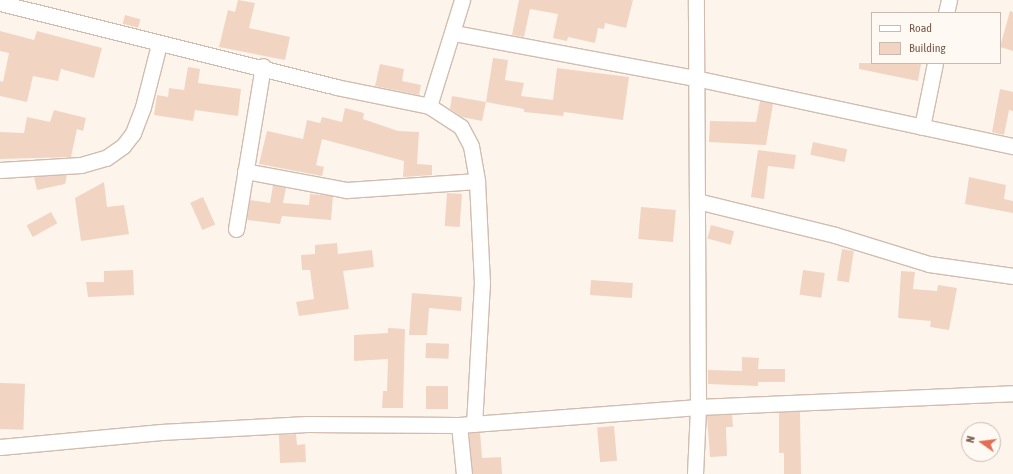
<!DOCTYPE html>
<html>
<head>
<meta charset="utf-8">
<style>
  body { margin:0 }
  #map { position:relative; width:1013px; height:474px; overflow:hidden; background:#fdf5ec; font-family:"Asap Condensed",sans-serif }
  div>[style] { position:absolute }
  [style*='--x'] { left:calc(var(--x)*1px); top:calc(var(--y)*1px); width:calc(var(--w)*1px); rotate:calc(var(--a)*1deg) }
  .building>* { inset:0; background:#f2d4c3; transform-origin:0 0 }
  .roads { filter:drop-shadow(1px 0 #d0bdb0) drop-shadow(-1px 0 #d0bdb0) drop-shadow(0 1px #d0bdb0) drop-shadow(0 -1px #d0bdb0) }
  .minor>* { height:15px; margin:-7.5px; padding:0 7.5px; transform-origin:7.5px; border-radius:7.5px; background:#fff }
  span { translate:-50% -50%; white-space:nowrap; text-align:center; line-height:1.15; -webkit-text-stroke:3px #fff9f3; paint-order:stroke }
  .legend { position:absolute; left:871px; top:12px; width:130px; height:52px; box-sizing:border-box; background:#fff9f3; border:1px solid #c9bab1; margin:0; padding:5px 7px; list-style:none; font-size:12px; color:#795b4e }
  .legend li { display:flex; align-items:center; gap:8px; height:20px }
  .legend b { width:20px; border:1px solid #c9bab1 }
  .north { position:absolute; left:961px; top:422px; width:40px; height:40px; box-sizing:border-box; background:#fff9f3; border:1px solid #c9bab1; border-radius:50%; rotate:284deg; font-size:11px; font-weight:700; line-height:16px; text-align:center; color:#795b4e }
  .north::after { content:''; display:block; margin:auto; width:14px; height:18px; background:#e46e53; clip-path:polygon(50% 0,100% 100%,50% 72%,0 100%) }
</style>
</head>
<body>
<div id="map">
  <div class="building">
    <div style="clip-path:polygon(238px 0,255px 3px,249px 28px,290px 37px,285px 60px,219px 47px,228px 10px,235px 12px)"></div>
    <div style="clip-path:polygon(519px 0,633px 0,626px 28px,605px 23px,604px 29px,598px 28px,595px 43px,568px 37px,567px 41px,553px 38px,558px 14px,530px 9px,524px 37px,512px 35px)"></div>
    <div style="clip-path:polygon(1010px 11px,1013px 12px,1013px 51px,1000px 47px)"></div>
    <div style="left:125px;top:15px;width:16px;height:9px;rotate:15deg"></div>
    <div style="clip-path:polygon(0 31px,34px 40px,37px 31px,102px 48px,94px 78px,61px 69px,58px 81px,33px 76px,27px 102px,0 96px,0 81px,3px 82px,9px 53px,0 51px)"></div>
    <div style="clip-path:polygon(493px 58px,508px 60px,505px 80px,524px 83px,521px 96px,553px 100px,557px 68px,629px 77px,623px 120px,564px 112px,563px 116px,524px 112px,524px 109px,486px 102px)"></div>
    <div style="clip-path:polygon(859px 63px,914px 63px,921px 64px,918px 81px,859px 69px)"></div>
    <div style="clip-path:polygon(380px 64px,404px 69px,402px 81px,421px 85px,419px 95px,375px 86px)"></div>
    <div style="clip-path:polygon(188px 67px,200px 69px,198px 83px,241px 89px,238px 116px,195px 110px,193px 121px,154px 115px,157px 95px,168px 97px,169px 88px,184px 90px)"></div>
    <div style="clip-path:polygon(1000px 89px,1013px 92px,1013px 111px,1009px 110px,1004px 135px,992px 132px)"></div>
    <div style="clip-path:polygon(452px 96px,486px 102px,482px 121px,462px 117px,450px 109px)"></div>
    <div style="clip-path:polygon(760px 101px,773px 104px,766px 145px,709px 142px,710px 121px,756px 122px)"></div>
    <div style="clip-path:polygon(345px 108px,364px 113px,363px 119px,398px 131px,419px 132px,417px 164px,432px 165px,432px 175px,403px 177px,404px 161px,322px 139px,316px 165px,324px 167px,322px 176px,259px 164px,267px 131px,303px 139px,307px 120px,320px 123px,322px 117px,342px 122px)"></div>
    <div style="clip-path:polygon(54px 110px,86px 118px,83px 131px,77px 129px,71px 157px,0 159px,0 132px,24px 133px,27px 117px,50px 122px)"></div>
    <div style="left:813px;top:142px;width:35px;height:13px;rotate:12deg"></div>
    <div style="clip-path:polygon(758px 150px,796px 155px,794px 169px,768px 166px,764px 199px,751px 197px)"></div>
    <div style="clip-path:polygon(67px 175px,65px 184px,37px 190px,34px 177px)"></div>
    <div style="clip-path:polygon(969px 177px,1006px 185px,1004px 199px,1013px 201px,1013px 213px,965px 204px)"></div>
    <div style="clip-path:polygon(104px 182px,107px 207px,124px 205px,129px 234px,81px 241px,75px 198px)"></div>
    <div style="clip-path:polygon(273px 185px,286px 188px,283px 203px,309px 205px,310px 194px,333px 196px,331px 220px,282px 216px,280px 224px,247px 220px,250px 200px,270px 203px)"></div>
    <div style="left:447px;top:193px;width:15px;height:33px;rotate:4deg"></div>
    <div style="left:203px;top:197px;width:30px;height:14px;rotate:66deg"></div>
    <div style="left:641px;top:207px;width:35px;height:32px;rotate:5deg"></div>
    <div style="left:51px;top:212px;width:13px;height:28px;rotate:61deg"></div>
    <div style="left:711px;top:225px;width:24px;height:14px;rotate:15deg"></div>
    <div style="clip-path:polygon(337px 243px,338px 254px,372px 250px,374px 267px,343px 271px,349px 309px,299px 316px,296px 302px,314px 299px,310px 270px,302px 270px,301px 255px,315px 254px,315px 245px)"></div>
    <div style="left:842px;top:249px;width:12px;height:32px;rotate:9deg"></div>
    <div style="clip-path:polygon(133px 270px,134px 295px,88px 297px,86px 282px,104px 282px,104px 271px)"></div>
    <div style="left:803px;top:270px;width:22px;height:25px;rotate:8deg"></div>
    <div style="clip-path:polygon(901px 271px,915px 272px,913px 289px,937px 291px,938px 285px,957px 288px,949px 330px,930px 327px,931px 321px,898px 318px)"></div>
    <div style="left:591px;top:280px;width:42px;height:15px;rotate:4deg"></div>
    <div style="clip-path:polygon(412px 293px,462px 297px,461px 311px,429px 308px,427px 335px,409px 335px)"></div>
    <div style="clip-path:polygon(388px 328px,405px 329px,403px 408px,382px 408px,383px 391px,387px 391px,388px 359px,354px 361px,354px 335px,388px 333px)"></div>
    <div style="left:426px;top:343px;width:23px;height:15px;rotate:2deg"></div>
    <div style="clip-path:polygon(742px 357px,759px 358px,758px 369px,785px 369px,785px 382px,758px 382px,758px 386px,708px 384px,708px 370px,742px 371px)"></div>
    <div style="left:0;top:383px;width:25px;height:46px;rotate:2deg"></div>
    <div style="left:426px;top:386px;width:22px;height:23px"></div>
    <div style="clip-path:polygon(800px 411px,801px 474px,784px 474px,784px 453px,779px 453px,779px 412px)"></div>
    <div style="clip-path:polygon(732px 414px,733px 427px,726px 427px,727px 456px,710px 457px,707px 416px)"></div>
    <div style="left:614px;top:426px;width:35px;height:17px;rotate:85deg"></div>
    <div style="clip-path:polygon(480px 432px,482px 458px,501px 457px,502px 474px,473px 474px,469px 433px)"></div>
    <div style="clip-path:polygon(296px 434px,297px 445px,305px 444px,306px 462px,280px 463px,279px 435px)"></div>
  </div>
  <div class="roads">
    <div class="minor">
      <div style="--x:0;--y:3;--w:346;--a:14"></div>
      <div style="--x:336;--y:87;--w:95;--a:11.5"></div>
      <div style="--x:429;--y:106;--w:38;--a:33"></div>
      <div style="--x:461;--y:127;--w:21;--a:62"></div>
      <div style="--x:471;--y:146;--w:36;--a:80"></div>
      <div style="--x:477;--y:181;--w:101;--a:87.2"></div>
      <div style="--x:482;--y:282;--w:142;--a:93.2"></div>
      <div style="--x:946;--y:13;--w:13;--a:-77"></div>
      <div style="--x:454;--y:33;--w:245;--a:10.6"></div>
      <div style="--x:695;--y:78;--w:325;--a:12.1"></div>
      <div style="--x:429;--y:106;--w:111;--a:-72.7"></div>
      <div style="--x:922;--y:127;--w:65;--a:-78.5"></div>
      <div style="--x:0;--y:170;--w:81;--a:-3.5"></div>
      <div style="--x:81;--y:165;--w:26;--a:-16"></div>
      <div style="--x:106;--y:158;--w:21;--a:-35"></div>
      <div style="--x:123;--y:146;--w:16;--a:-52"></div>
      <div style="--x:133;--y:133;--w:28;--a:-69"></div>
      <div style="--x:143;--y:107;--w:65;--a:-75.7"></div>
      <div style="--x:245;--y:171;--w:104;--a:10.6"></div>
      <div style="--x:347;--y:190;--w:130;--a:-4"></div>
      <div style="--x:697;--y:201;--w:142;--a:13.8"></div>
      <div style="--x:835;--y:235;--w:98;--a:17.1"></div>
      <div style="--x:929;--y:264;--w:85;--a:8.1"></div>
      <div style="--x:236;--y:229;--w:165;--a:-80.6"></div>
      <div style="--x:459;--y:425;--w:49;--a:84.2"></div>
      <div style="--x:0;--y:447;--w:162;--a:-5.3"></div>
      <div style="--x:161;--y:432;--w:146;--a:-3.1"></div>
      <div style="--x:307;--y:424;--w:152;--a:0.4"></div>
      <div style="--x:459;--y:425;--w:240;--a:-4.3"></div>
      <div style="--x:698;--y:407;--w:315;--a:-2.5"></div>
      <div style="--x:695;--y:474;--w:67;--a:-87.4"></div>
      <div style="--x:698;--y:407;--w:407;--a:-90.3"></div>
    </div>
  </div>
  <ul class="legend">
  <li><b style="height:5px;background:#fff"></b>Road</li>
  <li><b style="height:11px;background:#f2d4c3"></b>Building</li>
  </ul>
  <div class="north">N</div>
</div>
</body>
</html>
